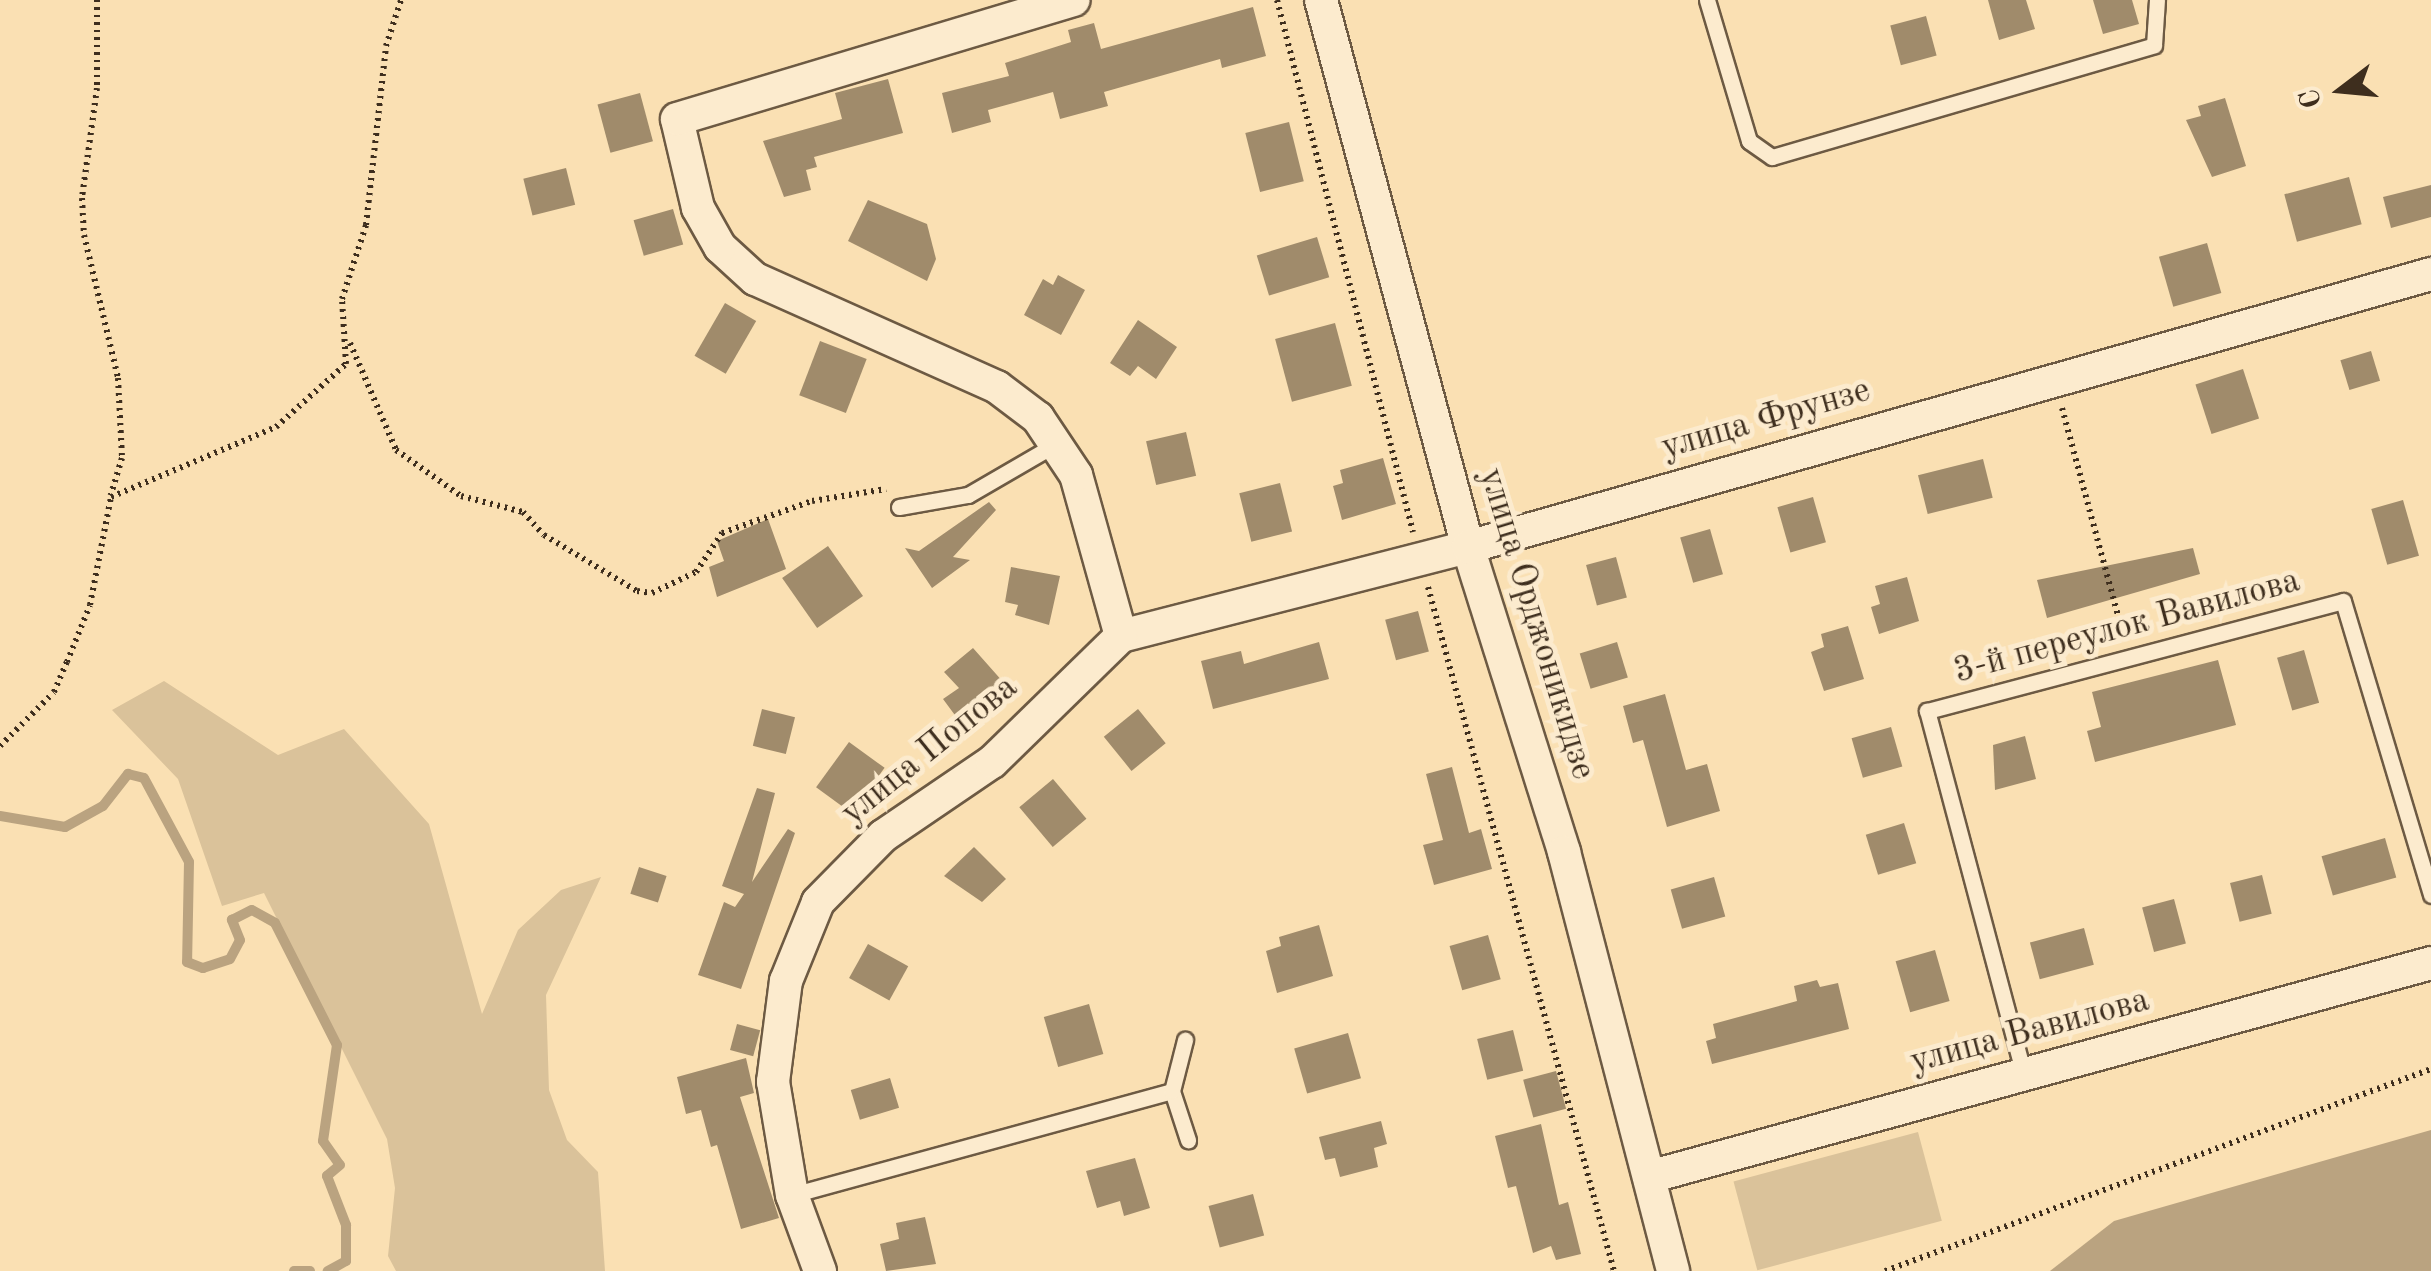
<!DOCTYPE html>
<html>
<head>
<meta charset="utf-8">
<style>
  body { margin:0 }
  #map { position:relative; width:2431px; height:1271px; overflow:hidden; background:#fae0b3; font-family:"Old Standard TT",serif }
  div>[style] { position:absolute }
  [style*='--x'] { left:calc(var(--x)*1px); top:calc(var(--y)*1px); width:calc(var(--w)*1px); rotate:calc(var(--a)*1deg) }
  .green>* { inset:0; background:#dac29a; transform-origin:0 0 }
  .water>* { inset:0; background:#baa380 }
  .stream>* { height:10px; margin:-5px; padding:0 5px; transform-origin:5px; border-radius:5px; background:#baa380 }
  .building>* { inset:0; background:#a08b6b; transform-origin:0 0 }
  .path>* { height:6px; margin-top:-3px; transform-origin:0; background:repeating-linear-gradient(90deg,#3e2e1e 0 2.5px,transparent 0 7.5px) }
  .roads { filter:drop-shadow(2px 0 #6d5a43) drop-shadow(-2px 0 #6d5a43) drop-shadow(0 2px #6d5a43) drop-shadow(0 -2px #6d5a43) }
  .lane>* { height:15px; margin:-7.5px; padding:0 7.5px; transform-origin:7.5px; border-radius:7.5px; background:#fcebce }
  .street>* { height:32px; margin:-16px; padding:0 16px; transform-origin:16px; border-radius:16px; background:#fcebce }
  span { translate:-50% -50%; white-space:nowrap; text-align:center; line-height:1.15; -webkit-text-stroke:10px #fcebce; paint-order:stroke }
  .street-label { font-size:35px; color:#3e2e1e }
  .north { position:absolute; left:2291px; top:40px; width:100px; height:100px; -webkit-text-stroke:8px #fcebce; paint-order:stroke; rotate:254deg; font-size:28px; font-weight:700; line-height:40px; text-align:center; color:#3e2e1e }
  .north::after { content:''; display:block; margin:auto; width:35px; height:45px; background:#3e2e1e; clip-path:polygon(50% 0,100% 100%,50% 72%,0 100%) }
</style>
</head>
<body>
<div id="map">
  <div class="green">
    <div style="clip-path:polygon(164px 681px,278px 755px,344px 729px,429px 824px,482px 1014px,518px 930px,561px 890px,601px 877px,546px 995px,549px 1090px,567px 1140px,598px 1172px,605px 1271px,396px 1271px,388px 1256px,395px 1188px,387px 1139px,264px 893px,222px 906px,178px 779px,112px 710px)"></div>
    <div style="left:1918px;top:1132px;width:92px;height:191px;rotate:75deg"></div>
  </div>
  <div class="water">
    <div style="clip-path:polygon(2431px 1130px,2431px 1271px,2050px 1271px,2114px 1221px)"></div>
  </div>
  <div class="stream">
    <div style="--x:0;--y:816;--w:66;--a:9.6"></div>
    <div style="--x:65;--y:827;--w:43;--a:-28.9"></div>
    <div style="--x:103;--y:806;--w:41;--a:-52"></div>
    <div style="--x:128;--y:774;--w:16;--a:14"></div>
    <div style="--x:144;--y:778;--w:95;--a:61.8"></div>
    <div style="--x:189;--y:862;--w:100;--a:91.1"></div>
    <div style="--x:187;--y:962;--w:17;--a:21"></div>
    <div style="--x:203;--y:968;--w:28;--a:-18"></div>
    <div style="--x:230;--y:959;--w:21;--a:-62"></div>
    <div style="--x:240;--y:940;--w:22;--a:-112"></div>
    <div style="--x:232;--y:920;--w:22;--a:-27"></div>
    <div style="--x:252;--y:910;--w:26;--a:29"></div>
    <div style="--x:275;--y:923;--w:137;--a:63.1"></div>
    <div style="--x:337;--y:1045;--w:97;--a:98.3"></div>
    <div style="--x:323;--y:1141;--w:29;--a:55"></div>
    <div style="--x:340;--y:1165;--w:17;--a:140"></div>
    <div style="--x:327;--y:1176;--w:53;--a:68.8"></div>
    <div style="--x:346;--y:1225;--w:36;--a:90"></div>
    <div style="--x:346;--y:1261;--w:21;--a:151"></div>
    <div style="--x:294;--y:1271;--w:16;--a:0"></div>
  </div>
  <div class="building">
    <div style="clip-path:polygon(1988px 0,2026px 0,2035px 29px,1999px 40px)"></div>
    <div style="clip-path:polygon(2093px 0,2132px 0,2139px 24px,2103px 34px)"></div>
    <div style="clip-path:polygon(1253px 7px,1266px 56px,1222px 68px,1220px 59px,1104px 92px,1108px 106px,1060px 119px,1053px 92px,988px 110px,991px 122px,952px 133px,942px 93px,1009px 76px,1005px 63px,1071px 42px,1068px 30px,1094px 23px,1101px 49px)"></div>
    <div style="left:1926px;top:16px;width:41px;height:37px;rotate:75deg"></div>
    <div style="clip-path:polygon(888px 79px,903px 133px,814px 157px,817px 167px,806px 170px,811px 190px,784px 197px,763px 141px,842px 119px,835px 93px)"></div>
    <div style="left:640px;top:93px;width:50px;height:44px;rotate:75deg"></div>
    <div style="clip-path:polygon(2225px 98px,2246px 166px,2212px 177px,2186px 120px,2201px 116px,2198px 106px)"></div>
    <div style="left:1289px;top:122px;width:61px;height:45px;rotate:76deg"></div>
    <div style="left:566px;top:168px;width:38px;height:44px;rotate:76deg"></div>
    <div style="left:2349px;top:177px;width:49px;height:67px;rotate:75deg"></div>
    <div style="clip-path:polygon(2431px 185px,2431px 217px,2391px 228px,2383px 197px)"></div>
    <div style="clip-path:polygon(868px 200px,927px 224px,936px 259px,927px 281px,848px 241px)"></div>
    <div style="left:673px;top:209px;width:37px;height:41px;rotate:74deg"></div>
    <div style="left:1317px;top:237px;width:42px;height:63px;rotate:73deg"></div>
    <div style="left:2207px;top:243px;width:52px;height:50px;rotate:74deg"></div>
    <div style="clip-path:polygon(1058px 275px,1085px 290px,1061px 335px,1024px 315px,1043px 279px,1053px 285px)"></div>
    <div style="left:725px;top:303px;width:36px;height:61px;rotate:30deg"></div>
    <div style="clip-path:polygon(1138px 320px,1177px 347px,1156px 379px,1138px 366px,1130px 376px,1110px 363px)"></div>
    <div style="left:1335px;top:323px;width:65px;height:62px;rotate:75deg"></div>
    <div style="left:820px;top:341px;width:50px;height:58px;rotate:21deg"></div>
    <div style="left:2371px;top:351px;width:31px;height:32px;rotate:73deg"></div>
    <div style="left:2243px;top:369px;width:52px;height:50px;rotate:72deg"></div>
    <div style="left:1186px;top:432px;width:45px;height:41px;rotate:77deg"></div>
    <div style="clip-path:polygon(1383px 458px,1396px 504px,1342px 520px,1333px 486px,1343px 483px,1340px 470px)"></div>
    <div style="left:1983px;top:459px;width:40px;height:67px;rotate:76deg"></div>
    <div style="left:1280px;top:483px;width:50px;height:42px;rotate:76deg"></div>
    <div style="left:1813px;top:497px;width:47px;height:37px;rotate:74deg"></div>
    <div style="left:2403px;top:500px;width:58px;height:33px;rotate:74deg"></div>
    <div style="clip-path:polygon(989px 502px,996px 510px,953px 557px,970px 560px,932px 588px,905px 548px,919px 551px)"></div>
    <div style="clip-path:polygon(768px 519px,786px 569px,717px 597px,709px 567px,724px 561px,717px 541px)"></div>
    <div style="left:1710px;top:529px;width:47px;height:31px;rotate:74deg"></div>
    <div style="left:828px;top:546px;width:61px;height:56px;rotate:55deg"></div>
    <div style="clip-path:polygon(2193px 548px,2200px 574px,2047px 618px,2037px 580px)"></div>
    <div style="left:1616px;top:557px;width:42px;height:31px;rotate:75deg"></div>
    <div style="clip-path:polygon(1011px 567px,1060px 576px,1049px 625px,1015px 615px,1018px 605px,1005px 602px)"></div>
    <div style="clip-path:polygon(1907px 577px,1919px 621px,1879px 634px,1871px 607px,1880px 604px,1875px 586px)"></div>
    <div style="left:1418px;top:611px;width:42px;height:34px;rotate:75deg"></div>
    <div style="clip-path:polygon(1848px 626px,1864px 679px,1824px 691px,1811px 652px,1824px 647px,1821px 634px)"></div>
    <div style="clip-path:polygon(1319px 642px,1329px 679px,1213px 709px,1201px 661px,1241px 651px,1244px 664px)"></div>
    <div style="left:1617px;top:642px;width:37px;height:39px;rotate:73deg"></div>
    <div style="clip-path:polygon(973px 648px,1004px 683px,960px 722px,943px 699px,959px 688px,944px 672px)"></div>
    <div style="left:2304px;top:650px;width:55px;height:28px;rotate:74deg"></div>
    <div style="clip-path:polygon(2218px 660px,2236px 725px,2095px 762px,2087px 731px,2101px 727px,2092px 692px)"></div>
    <div style="clip-path:polygon(1665px 694px,1686px 770px,1707px 764px,1720px 811px,1667px 827px,1643px 740px,1633px 743px,1623px 706px)"></div>
    <div style="left:762px;top:709px;width:34px;height:38px;rotate:14deg"></div>
    <div style="left:1138px;top:709px;width:44px;height:44px;rotate:51deg"></div>
    <div style="left:1891px;top:727px;width:41px;height:41px;rotate:74deg"></div>
    <div style="clip-path:polygon(2025px 736px,2036px 779px,1995px 790px,1993px 745px)"></div>
    <div style="left:849px;top:742px;width:44px;height:56px;rotate:36deg"></div>
    <div style="clip-path:polygon(1452px 767px,1469px 833px,1481px 829px,1492px 869px,1434px 885px,1423px 845px,1443px 840px,1426px 774px)"></div>
    <div style="left:1053px;top:779px;width:52px;height:44px;rotate:50deg"></div>
    <div style="clip-path:polygon(757px 788px,775px 793px,752px 882px,788px 829px,795px 833px,741px 989px,698px 975px,724px 902px,735px 907px,744px 894px,722px 886px)"></div>
    <div style="left:1904px;top:823px;width:42px;height:40px;rotate:73deg"></div>
    <div style="left:2385px;top:838px;width:41px;height:66px;rotate:74deg"></div>
    <div style="clip-path:polygon(974px 847px,1006px 879px,982px 902px,944px 876px)"></div>
    <div style="left:639px;top:867px;width:29px;height:28px;rotate:18deg"></div>
    <div style="left:2262px;top:875px;width:40px;height:33px;rotate:76deg"></div>
    <div style="left:1714px;top:877px;width:41px;height:45px;rotate:74deg"></div>
    <div style="left:2174px;top:899px;width:46px;height:33px;rotate:75deg"></div>
    <div style="clip-path:polygon(1319px 925px,1333px 976px,1277px 993px,1266px 951px,1281px 946px,1279px 937px)"></div>
    <div style="left:2084px;top:928px;width:38px;height:56px;rotate:75deg"></div>
    <div style="left:1488px;top:935px;width:46px;height:40px;rotate:74deg"></div>
    <div style="left:868px;top:944px;width:46px;height:39px;rotate:29deg"></div>
    <div style="left:1935px;top:950px;width:53px;height:41px;rotate:74deg"></div>
    <div style="clip-path:polygon(1817px 980px,1820px 987px,1838px 983px,1849px 1029px,1712px 1064px,1706px 1041px,1716px 1038px,1713px 1024px,1797px 1001px,1794px 986px)"></div>
    <div style="left:1089px;top:1004px;width:52px;height:47px;rotate:74deg"></div>
    <div style="left:737px;top:1024px;width:24px;height:27px;rotate:15deg"></div>
    <div style="left:1513px;top:1030px;width:42px;height:37px;rotate:76deg"></div>
    <div style="left:1348px;top:1033px;width:47px;height:56px;rotate:74deg"></div>
    <div style="clip-path:polygon(746px 1058px,754px 1093px,740px 1097px,779px 1218px,741px 1229px,717px 1145px,711px 1147px,701px 1110px,686px 1114px,677px 1077px)"></div>
    <div style="left:1556px;top:1071px;width:39px;height:34px;rotate:75deg"></div>
    <div style="left:890px;top:1078px;width:31px;height:41px;rotate:73deg"></div>
    <div style="clip-path:polygon(1381px 1121px,1387px 1144px,1374px 1148px,1378px 1167px,1340px 1177px,1335px 1158px,1325px 1160px,1319px 1137px)"></div>
    <div style="clip-path:polygon(1541px 1124px,1559px 1205px,1568px 1202px,1581px 1254px,1556px 1260px,1551px 1246px,1533px 1253px,1516px 1186px,1508px 1188px,1495px 1136px)"></div>
    <div style="clip-path:polygon(1135px 1158px,1150px 1208px,1124px 1216px,1120px 1201px,1097px 1208px,1086px 1171px)"></div>
    <div style="left:1253px;top:1194px;width:43px;height:46px;rotate:75deg"></div>
    <div style="clip-path:polygon(925px 1217px,936px 1264px,886px 1271px,880px 1244px,899px 1239px,896px 1223px)"></div>
  </div>
  <div class="path">
    <div style="--x:97;--y:0;--w:88;--a:90"></div>
    <div style="--x:97;--y:88;--w:111;--a:97.8"></div>
    <div style="--x:82;--y:198;--w:37;--a:87"></div>
    <div style="--x:84;--y:235;--w:147;--a:76.6"></div>
    <div style="--x:118;--y:378;--w:80;--a:87.1"></div>
    <div style="--x:122;--y:458;--w:39;--a:107"></div>
    <div style="--x:1277;--y:0;--w:549;--a:75.66"></div>
    <div style="--x:350;--y:343;--w:116;--a:66.7"></div>
    <div style="--x:396;--y:450;--w:80;--a:35.3"></div>
    <div style="--x:461;--y:496;--w:64;--a:14.5"></div>
    <div style="--x:523;--y:512;--w:31;--a:48"></div>
    <div style="--x:544;--y:535;--w:109;--a:31.1"></div>
    <div style="--x:637;--y:591;--w:15;--a:8"></div>
    <div style="--x:652;--y:593;--w:49;--a:-25.5"></div>
    <div style="--x:696;--y:572;--w:47;--a:-56.3"></div>
    <div style="--x:722;--y:533;--w:96;--a:-19.6"></div>
    <div style="--x:812;--y:501;--w:75;--a:-9.2"></div>
    <div style="--x:2062;--y:408;--w:237;--a:74.9"></div>
    <div style="--x:1428;--y:587;--w:709;--a:74.79"></div>
    <div style="--x:0;--y:746;--w:76;--a:-45"></div>
    <div style="--x:54;--y:692;--w:33;--a:-67"></div>
    <div style="--x:67;--y:662;--w:61;--a:-68"></div>
    <div style="--x:90;--y:605;--w:110;--a:-79"></div>
    <div style="--x:111;--y:497;--w:179;--a:-23"></div>
    <div style="--x:276;--y:427;--w:94;--a:-42"></div>
    <div style="--x:346;--y:364;--w:65;--a:-93.5"></div>
    <div style="--x:342;--y:299;--w:78;--a:-72"></div>
    <div style="--x:366;--y:225;--w:180;--a:-83.6"></div>
    <div style="--x:386;--y:46;--w:48;--a:-71.9"></div>
    <div style="--x:1885;--y:1271;--w:582;--a:-20.3"></div>
  </div>
  <div class="roads">
    <div class="lane">
      <div style="--x:1707;--y:0;--w:147;--a:73.4"></div>
      <div style="--x:1749;--y:141;--w:28;--a:35"></div>
      <div style="--x:1772;--y:157;--w:398;--a:-16.3"></div>
      <div style="--x:2154;--y:45;--w:45;--a:-86.2"></div>
      <div style="--x:899;--y:507;--w:70;--a:-9.9"></div>
      <div style="--x:968;--y:495;--w:102;--a:-30.1"></div>
      <div style="--x:2024;--y:1075;--w:377;--a:-104.9"></div>
      <div style="--x:1927;--y:711;--w:430;--a:-14.8"></div>
      <div style="--x:2343;--y:601;--w:307;--a:73.3"></div>
      <div style="--x:1172;--y:1091;--w:52;--a:71.9"></div>
      <div style="--x:792;--y:1195;--w:394;--a:-15.3"></div>
      <div style="--x:1172;--y:1091;--w:53;--a:-75.7"></div>
    </div>
    <div class="street">
      <div style="--x:1321;--y:0;--w:566;--a:74.96"></div>
      <div style="--x:1468;--y:547;--w:320;--a:72.5"></div>
      <div style="--x:1564;--y:852;--w:433;--a:75.4"></div>
      <div style="--x:1121;--y:636;--w:358;--a:-14.4"></div>
      <div style="--x:1468;--y:547;--w:1001;--a:-15.83"></div>
      <div style="--x:1649;--y:1177;--w:811;--a:-15.3"></div>
      <div style="--x:820;--y:1271;--w:81;--a:-110.2"></div>
      <div style="--x:792;--y:1195;--w:115;--a:-99.5"></div>
      <div style="--x:773;--y:1082;--w:102;--a:-82.7"></div>
      <div style="--x:786;--y:981;--w:85;--a:-67.9"></div>
      <div style="--x:818;--y:902;--w:93;--a:-45.4"></div>
      <div style="--x:883;--y:836;--w:132;--a:-34.2"></div>
      <div style="--x:992;--y:762;--w:180;--a:-44.3"></div>
      <div style="--x:1121;--y:636;--w:167;--a:-105.6"></div>
      <div style="--x:1076;--y:475;--w:69;--a:-123.7"></div>
      <div style="--x:1038;--y:418;--w:51;--a:-142.9"></div>
      <div style="--x:997;--y:387;--w:265;--a:-155.9"></div>
      <div style="--x:755;--y:279;--w:47;--a:-137.6"></div>
      <div style="--x:720;--y:247;--w:45;--a:-119.4"></div>
      <div style="--x:698;--y:208;--w:91;--a:-103.3"></div>
      <div style="--x:677;--y:119;--w:414;--a:-16.7"></div>
    </div>
  </div>
  <div class="street-label">
    <span style="left:1766px;top:420px;rotate:-16deg">улица Фрунзе</span>
    <span style="left:1536px;top:624px;rotate:73deg">улица Орджоникидзе</span>
    <span style="left:2127px;top:627px;rotate:-15deg">3-й переулок Вавилова</span>
    <span style="left:930px;top:751px;rotate:-39deg">улица Попова</span>
    <span style="left:2030px;top:1032px;rotate:-15deg">улица Вавилова</span>
  </div>
  <div class="north">С</div>
</div>
</body>
</html>
